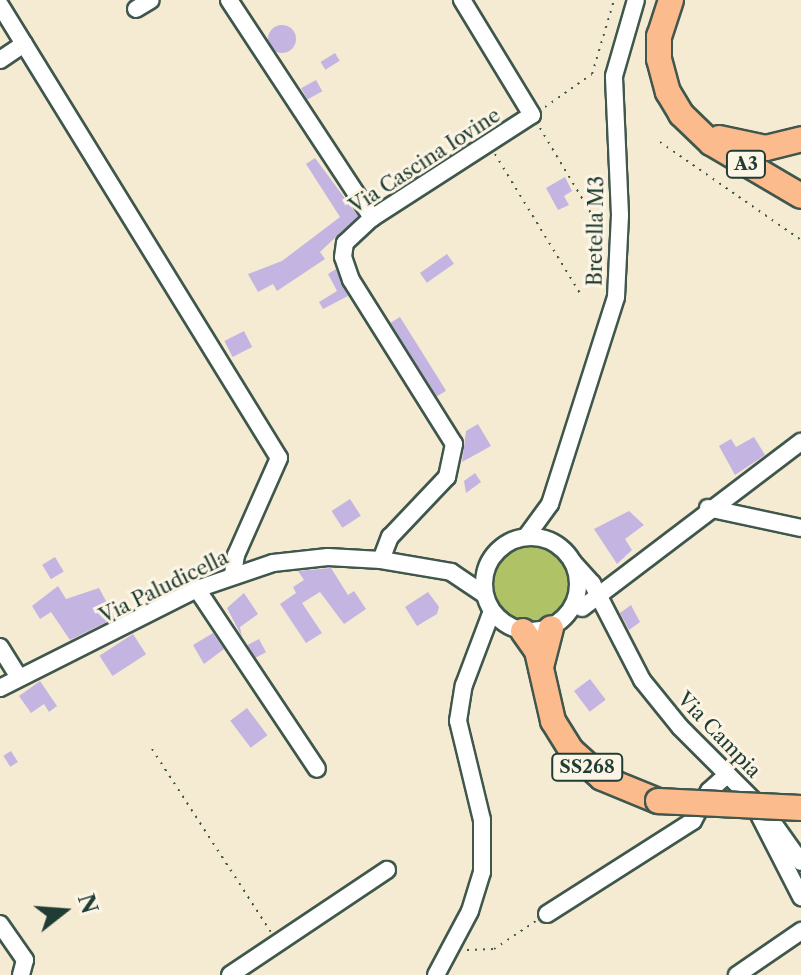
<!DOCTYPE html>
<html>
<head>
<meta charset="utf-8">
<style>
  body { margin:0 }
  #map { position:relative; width:801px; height:975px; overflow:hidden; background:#f5ebd2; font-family:"Libre Caslon Text",serif }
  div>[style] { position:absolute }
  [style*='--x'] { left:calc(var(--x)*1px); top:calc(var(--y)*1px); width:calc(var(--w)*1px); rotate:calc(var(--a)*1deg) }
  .green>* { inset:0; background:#afc266 }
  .round { border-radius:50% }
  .building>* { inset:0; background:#c4b4e2; transform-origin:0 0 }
  .path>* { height:2px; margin-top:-1px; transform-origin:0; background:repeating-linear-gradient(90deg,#3f574c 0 2px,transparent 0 8px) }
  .roads { filter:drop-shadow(2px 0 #3f574c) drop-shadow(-2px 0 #3f574c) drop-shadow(0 2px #3f574c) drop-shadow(0 -2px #3f574c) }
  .minor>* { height:16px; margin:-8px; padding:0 8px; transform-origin:8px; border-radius:8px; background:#fff }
  .minor>.ring { margin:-8px; padding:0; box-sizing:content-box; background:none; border:16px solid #fff; border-radius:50% }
  .highway>* { height:24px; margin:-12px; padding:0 12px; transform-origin:12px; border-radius:12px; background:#fbbb8d }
  .bridges { filter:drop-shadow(2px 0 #3f574c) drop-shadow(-2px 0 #3f574c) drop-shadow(0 2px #3f574c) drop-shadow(0 -2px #3f574c) }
  .highway-bridge>* { height:24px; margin:-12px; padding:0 12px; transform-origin:12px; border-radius:12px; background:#fbbb8d }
  span { translate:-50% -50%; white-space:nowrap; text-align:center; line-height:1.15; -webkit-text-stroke:6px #fcf5e5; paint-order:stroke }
  .shield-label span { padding:2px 6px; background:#fcf5e5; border:2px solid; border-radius:6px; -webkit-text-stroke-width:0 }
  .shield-label { font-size:18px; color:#1f3d34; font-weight:700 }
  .street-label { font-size:20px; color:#1f3d34 }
  .north { position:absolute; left:24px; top:871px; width:80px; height:80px; -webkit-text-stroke:6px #fcf5e5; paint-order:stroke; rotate:73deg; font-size:22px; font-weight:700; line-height:32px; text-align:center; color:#1f3d34 }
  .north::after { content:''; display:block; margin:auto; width:28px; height:36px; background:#1f3d34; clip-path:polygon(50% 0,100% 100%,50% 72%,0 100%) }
</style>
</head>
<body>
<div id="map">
  <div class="green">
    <div class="round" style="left:492px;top:546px;width:78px;height:78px"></div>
  </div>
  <div class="building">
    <div class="round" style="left:268px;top:25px;width:28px;height:28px"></div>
    <div style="left:335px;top:53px;width:9px;height:17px;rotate:58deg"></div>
    <div style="left:316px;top:80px;width:13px;height:17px;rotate:61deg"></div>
    <div style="clip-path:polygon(315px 158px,358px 216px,320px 252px,325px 259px,277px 291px,273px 284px,258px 292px,248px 274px,282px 261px,340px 217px,306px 164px)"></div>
    <div style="clip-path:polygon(565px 177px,572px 191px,564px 196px,569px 205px,558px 210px,546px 188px)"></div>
    <div style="left:447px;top:254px;width:12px;height:33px;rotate:55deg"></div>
    <div style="clip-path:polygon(336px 269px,348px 296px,323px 309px,319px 302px,337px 291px,328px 274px)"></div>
    <div style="left:400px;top:317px;width:87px;height:11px;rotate:58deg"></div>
    <div style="left:244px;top:331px;width:18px;height:22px;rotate:63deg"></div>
    <div style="clip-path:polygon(478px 424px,491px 446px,462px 462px,466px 431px)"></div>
    <div style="clip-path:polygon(754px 437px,765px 455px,735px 475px,719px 446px,731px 439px,736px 447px)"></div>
    <div style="clip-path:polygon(475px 473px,481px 482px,466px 493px,464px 481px)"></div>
    <div style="left:350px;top:499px;width:20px;height:22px;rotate:57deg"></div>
    <div style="clip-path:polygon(629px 511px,644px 525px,625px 539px,632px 550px,617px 564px,594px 529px)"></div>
    <div style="left:55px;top:557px;width:17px;height:15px;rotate:59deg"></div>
    <div style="clip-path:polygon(331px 568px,348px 595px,354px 591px,366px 609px,344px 624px,320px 592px,302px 603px,322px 633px,306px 643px,280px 604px,296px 593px,293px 587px,304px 580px,298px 571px)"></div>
    <div style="clip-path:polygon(58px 586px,66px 599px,99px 588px,115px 618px,70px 640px,51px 612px,40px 619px,32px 606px)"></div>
    <div style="clip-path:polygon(428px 592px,439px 607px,437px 614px,417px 626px,405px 607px)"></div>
    <div style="clip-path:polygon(244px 593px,258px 614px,240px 627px,242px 637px,227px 608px)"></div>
    <div style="clip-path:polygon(631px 605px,640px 622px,629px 630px,620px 613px)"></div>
    <div style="clip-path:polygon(213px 633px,224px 649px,204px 664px,193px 645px)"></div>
    <div style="left:133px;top:634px;width:24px;height:40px;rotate:57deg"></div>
    <div style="left:259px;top:639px;width:15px;height:13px;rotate:62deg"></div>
    <div style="left:590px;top:679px;width:26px;height:20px;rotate:53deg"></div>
    <div style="clip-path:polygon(40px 681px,57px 706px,49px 712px,44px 704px,31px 713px,19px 696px)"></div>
    <div style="left:247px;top:708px;width:34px;height:21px;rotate:53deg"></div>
    <div style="left:11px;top:751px;width:13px;height:9px;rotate:58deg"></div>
  </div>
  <div class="path">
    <div style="--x:545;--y:107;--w:57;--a:-35.1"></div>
    <div style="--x:592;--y:74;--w:77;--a:-73.4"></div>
    <div style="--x:540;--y:128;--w:107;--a:59.1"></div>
    <div style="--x:660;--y:142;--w:172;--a:34.8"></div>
    <div style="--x:495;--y:154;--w:163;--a:58.6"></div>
    <div style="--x:152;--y:749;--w:218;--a:57"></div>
    <div style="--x:467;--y:950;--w:27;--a:-2"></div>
    <div style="--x:494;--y:949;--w:50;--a:-33.7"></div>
  </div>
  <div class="roads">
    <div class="minor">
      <div style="--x:229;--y:0;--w:261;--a:56.7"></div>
      <div style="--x:0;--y:5;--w:532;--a:58.37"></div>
      <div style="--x:279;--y:458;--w:106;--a:113.9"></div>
      <div style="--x:236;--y:555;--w:18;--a:99"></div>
      <div style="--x:136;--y:9;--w:17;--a:-31"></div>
      <div style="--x:0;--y:60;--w:29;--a:-34"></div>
      <div style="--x:708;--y:508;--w:95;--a:12.1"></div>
      <div class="ring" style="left:484px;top:537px;width:78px;height:78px"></div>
      <div style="--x:526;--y:537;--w:41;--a:-54"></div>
      <div style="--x:550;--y:504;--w:217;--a:-72.3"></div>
      <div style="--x:616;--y:297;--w:82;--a:-87.2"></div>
      <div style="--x:620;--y:215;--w:139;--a:-92.5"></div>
      <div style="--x:614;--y:76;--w:79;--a:-73.9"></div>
      <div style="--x:381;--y:560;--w:25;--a:-69"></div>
      <div style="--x:390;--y:537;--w:83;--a:-46.5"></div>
      <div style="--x:447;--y:477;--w:34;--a:-78"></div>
      <div style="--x:454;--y:444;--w:194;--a:-122.1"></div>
      <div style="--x:351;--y:280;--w:24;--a:-109"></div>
      <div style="--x:343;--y:257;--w:14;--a:-82"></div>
      <div style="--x:345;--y:243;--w:37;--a:-43"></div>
      <div style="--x:372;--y:218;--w:190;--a:-32.8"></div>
      <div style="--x:532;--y:115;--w:135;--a:-121.3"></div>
      <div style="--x:572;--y:561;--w:30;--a:48"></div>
      <div style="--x:592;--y:583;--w:109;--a:62.7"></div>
      <div style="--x:642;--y:680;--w:60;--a:51"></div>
      <div style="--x:680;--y:727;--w:122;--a:45"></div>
      <div style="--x:766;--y:813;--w:60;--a:54.5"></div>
      <div style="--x:197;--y:589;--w:216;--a:56.3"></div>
      <div style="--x:582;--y:608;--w:275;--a:-37.2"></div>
      <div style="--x:0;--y:647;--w:36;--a:58"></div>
      <div style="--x:0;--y:688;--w:220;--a:-26.7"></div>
      <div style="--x:197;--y:589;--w:80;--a:-18.9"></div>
      <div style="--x:273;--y:563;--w:55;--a:-6.2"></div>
      <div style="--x:328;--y:557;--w:53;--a:3.2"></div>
      <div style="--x:381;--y:560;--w:71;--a:9.7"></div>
      <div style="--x:451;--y:572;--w:40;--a:34"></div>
      <div style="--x:753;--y:803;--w:106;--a:62.9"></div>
      <div style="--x:547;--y:914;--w:173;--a:-32.5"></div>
      <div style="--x:693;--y:821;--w:34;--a:-62"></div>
      <div style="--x:709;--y:791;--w:25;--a:-42"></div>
      <div style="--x:0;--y:924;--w:44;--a:55.2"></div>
      <div style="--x:25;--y:960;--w:16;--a:105"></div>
      <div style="--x:230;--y:975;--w:189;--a:-33.8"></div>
      <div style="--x:436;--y:975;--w:72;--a:-62"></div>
      <div style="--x:470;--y:911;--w:41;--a:-72.9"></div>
      <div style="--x:482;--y:872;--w:52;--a:-90"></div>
      <div style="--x:482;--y:820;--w:102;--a:-103.6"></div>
      <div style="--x:458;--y:721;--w:36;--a:-81"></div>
      <div style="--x:464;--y:685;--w:79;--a:-69.3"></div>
      <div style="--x:737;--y:975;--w:78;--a:-34.5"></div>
    </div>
    <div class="highway">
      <div style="--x:671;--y:0;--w:38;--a:108"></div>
      <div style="--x:659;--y:36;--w:23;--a:90"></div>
      <div style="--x:659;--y:59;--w:34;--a:75"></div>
      <div style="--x:668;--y:92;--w:26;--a:59"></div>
      <div style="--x:681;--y:114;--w:42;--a:44"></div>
      <div style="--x:711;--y:143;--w:104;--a:30.5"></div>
      <div style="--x:719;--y:138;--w:48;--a:12"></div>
      <div style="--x:766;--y:148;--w:36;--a:-14"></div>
      <div style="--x:523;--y:631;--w:24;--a:55"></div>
      <div style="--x:537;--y:651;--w:72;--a:77.1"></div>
      <div style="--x:553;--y:721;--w:36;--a:58"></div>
      <div style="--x:572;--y:751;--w:40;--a:42"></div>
      <div style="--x:602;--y:778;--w:61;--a:22.3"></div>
      <div style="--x:541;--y:667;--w:40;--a:-75.6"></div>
    </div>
  </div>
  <div class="bridges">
    <div class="highway-bridge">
      <div style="--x:658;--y:801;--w:143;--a:2.8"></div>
    </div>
  </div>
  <div class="shield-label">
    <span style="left:746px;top:164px">A3</span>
    <span style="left:587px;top:767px">SS268</span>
  </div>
  <div class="street-label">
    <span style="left:425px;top:161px;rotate:-33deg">Via Cascina Iovine</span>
    <span style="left:596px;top:231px;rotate:-89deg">Bretella M3</span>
    <span style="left:164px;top:587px;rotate:-26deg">Via Paludicella</span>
    <span style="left:719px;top:735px;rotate:46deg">Via Campia</span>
  </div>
  <div class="north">N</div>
</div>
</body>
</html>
